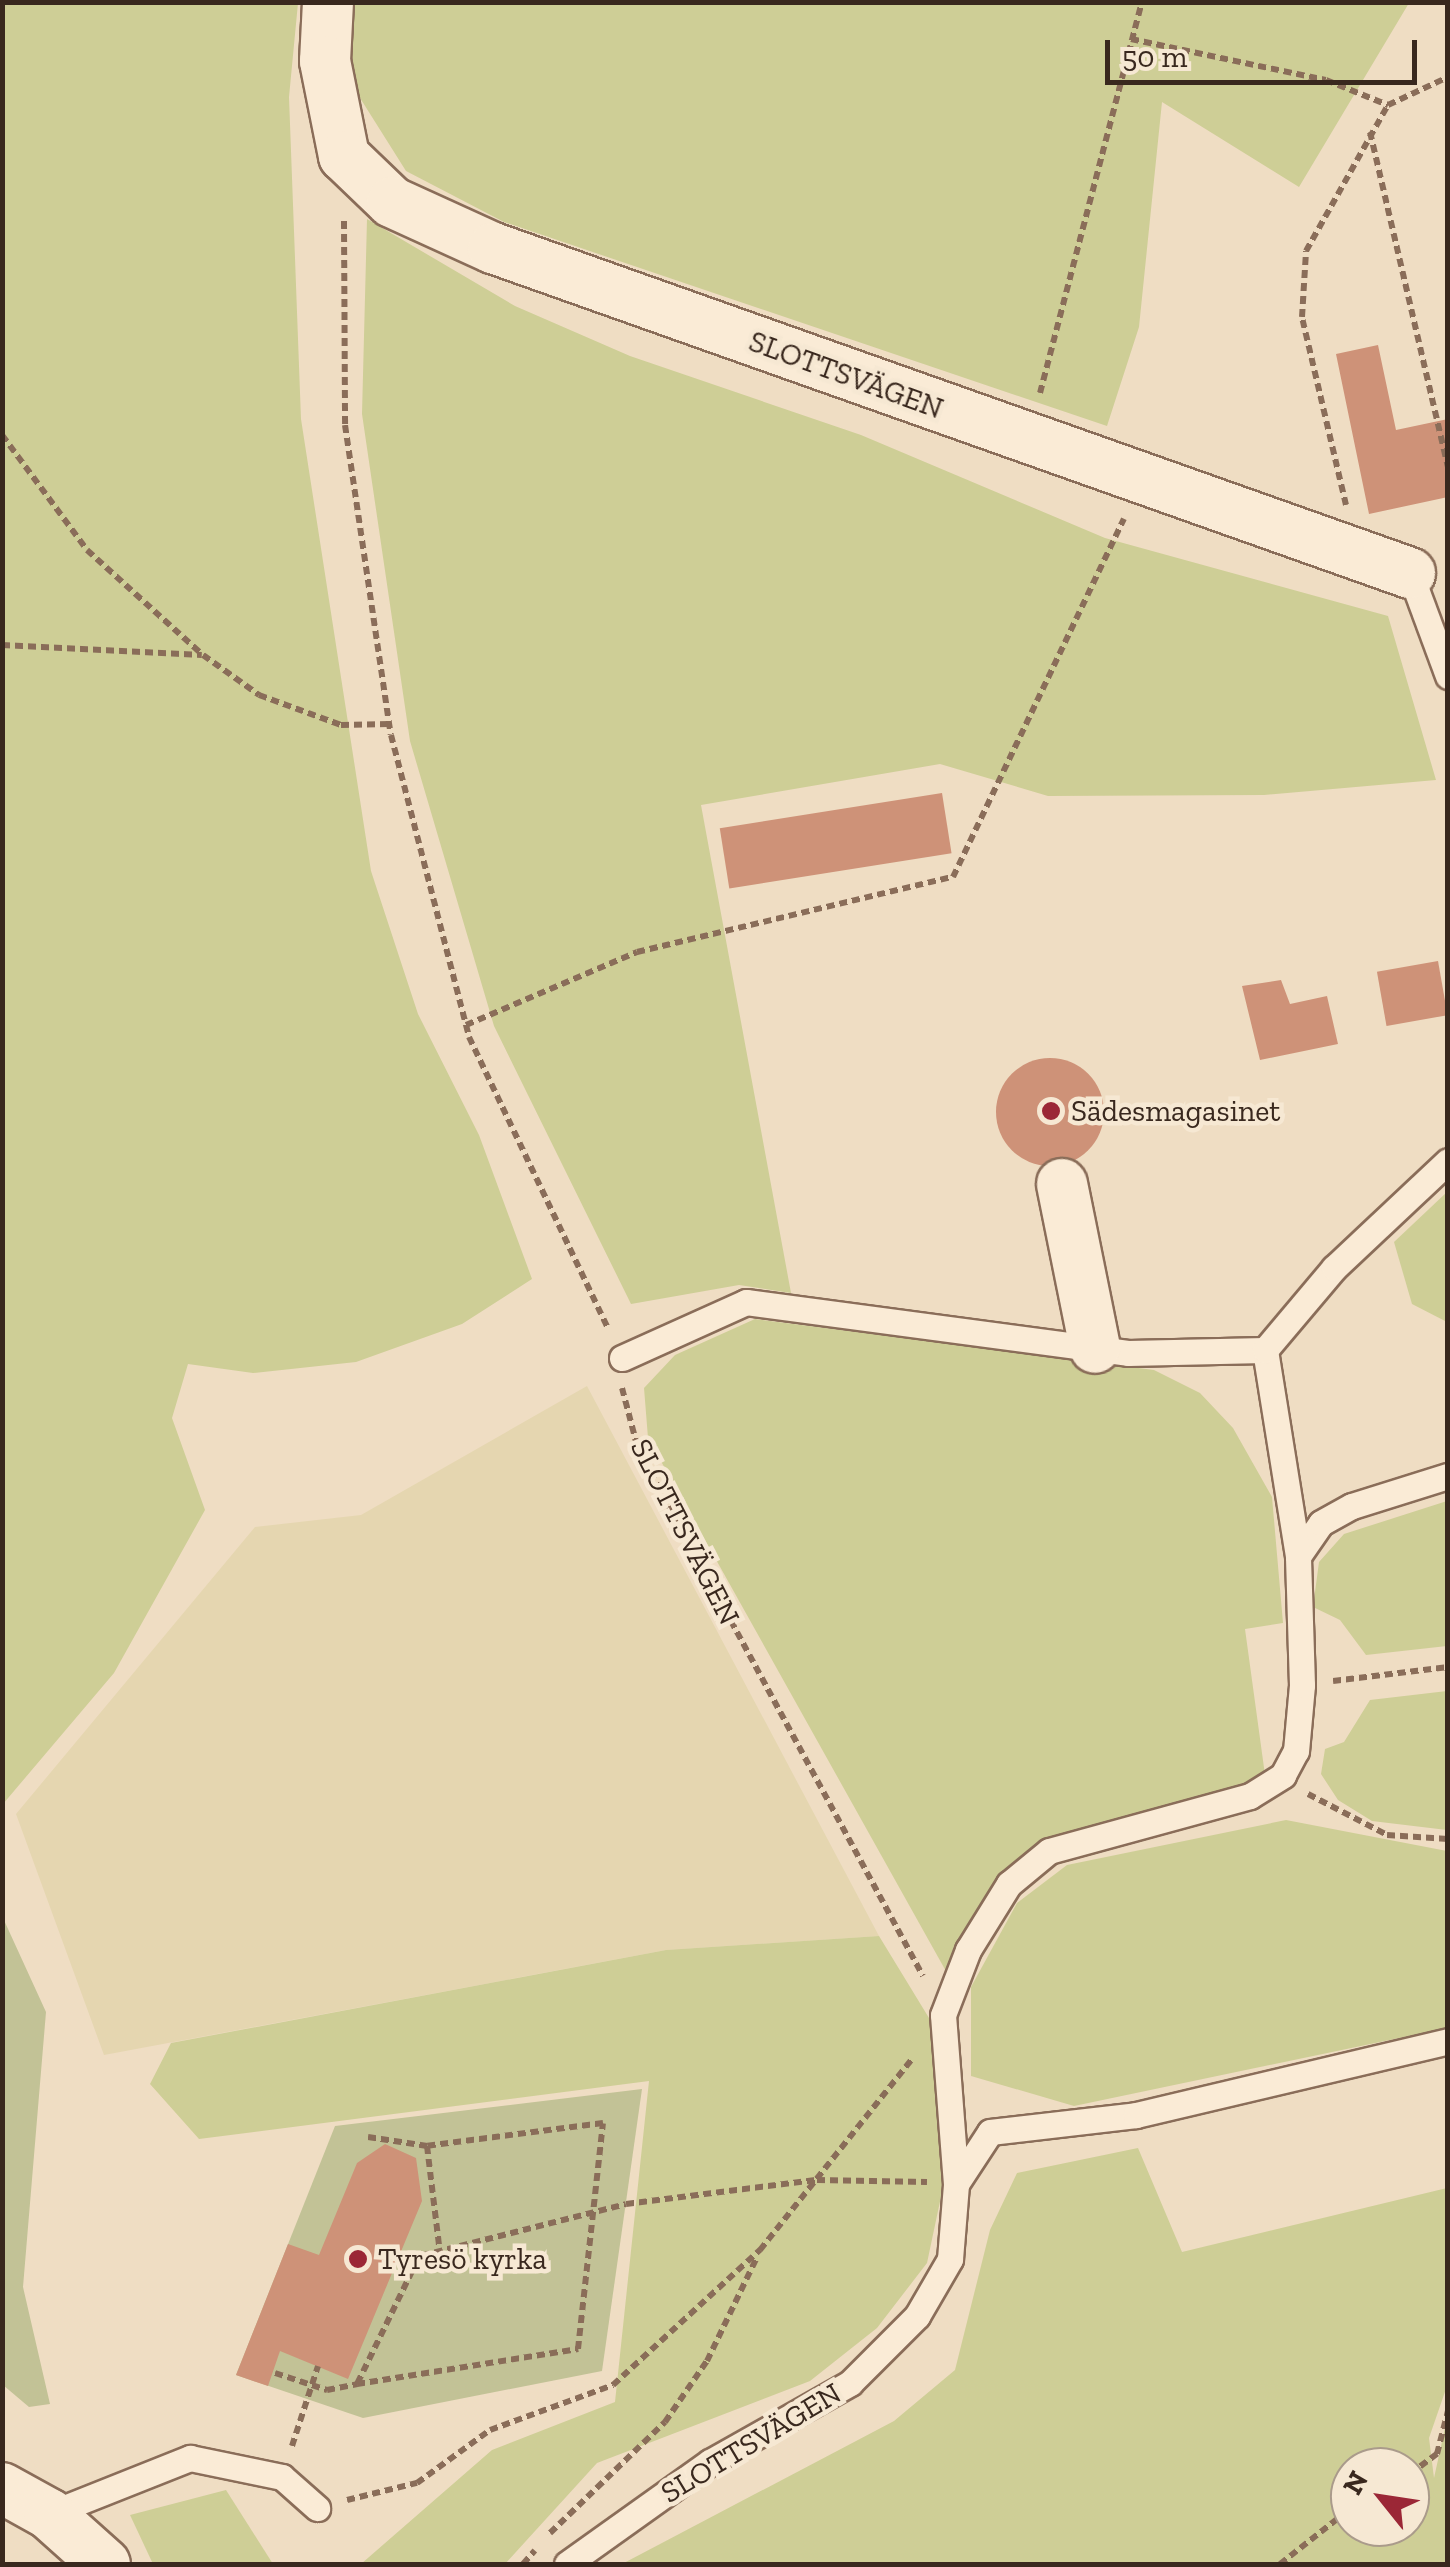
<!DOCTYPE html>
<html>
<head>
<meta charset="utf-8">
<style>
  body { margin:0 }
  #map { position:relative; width:1450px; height:2567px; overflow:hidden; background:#efddc3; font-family:"Zilla Slab",serif }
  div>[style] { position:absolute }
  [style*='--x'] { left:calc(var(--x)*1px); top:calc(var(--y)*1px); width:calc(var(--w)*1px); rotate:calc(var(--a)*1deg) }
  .farmland>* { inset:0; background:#e5d6b0 }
  .green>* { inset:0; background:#cece96 }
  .cemetery>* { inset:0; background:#c2c296 }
  .building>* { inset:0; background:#ce9278; transform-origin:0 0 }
  .round { border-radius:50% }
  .path>* { height:6px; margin-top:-3px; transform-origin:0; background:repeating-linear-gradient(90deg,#8a6d59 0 8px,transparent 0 13px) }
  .roads { filter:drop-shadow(2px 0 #8a6d59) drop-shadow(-2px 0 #8a6d59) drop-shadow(0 2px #8a6d59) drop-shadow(0 -2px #8a6d59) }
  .service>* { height:25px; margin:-12.5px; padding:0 12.5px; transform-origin:12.5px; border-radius:12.5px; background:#faebd6 }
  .minor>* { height:50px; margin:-25px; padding:0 25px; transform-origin:25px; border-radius:25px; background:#faebd6 }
  .dots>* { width:28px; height:28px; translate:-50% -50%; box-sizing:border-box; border:5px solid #f6e8d3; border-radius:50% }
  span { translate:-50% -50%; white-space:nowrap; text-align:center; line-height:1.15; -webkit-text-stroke:9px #f6e8d3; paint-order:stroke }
  .street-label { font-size:30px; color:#39281e }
  .poi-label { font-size:30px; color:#39281e }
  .left { translate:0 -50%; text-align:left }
  .frame { position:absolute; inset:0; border:5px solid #39281e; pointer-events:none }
  .north { position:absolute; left:1330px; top:2447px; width:100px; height:100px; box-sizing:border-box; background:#f6e8d3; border:2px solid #aa9b8b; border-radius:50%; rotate:300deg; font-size:28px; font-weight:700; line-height:40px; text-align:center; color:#39281e }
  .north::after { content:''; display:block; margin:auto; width:35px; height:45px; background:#9b2736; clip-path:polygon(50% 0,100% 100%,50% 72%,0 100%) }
  .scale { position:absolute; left:1105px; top:40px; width:312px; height:45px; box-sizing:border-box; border:5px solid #39281e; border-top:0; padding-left:12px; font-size:30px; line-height:35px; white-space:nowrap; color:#39281e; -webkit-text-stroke:8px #f6e8d3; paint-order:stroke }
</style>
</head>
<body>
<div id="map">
  <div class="farmland">
    <div style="clip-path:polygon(587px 1386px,879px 1936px,666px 1950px,104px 2055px,16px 1814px,255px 1527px,361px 1515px)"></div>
  </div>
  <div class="green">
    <div style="clip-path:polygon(3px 2px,298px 3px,289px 97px,301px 419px,371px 871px,418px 1014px,479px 1135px,532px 1279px,462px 1324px,356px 1362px,253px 1373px,188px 1364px,172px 1418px,205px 1510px,114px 1673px,3px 1804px)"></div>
    <div style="clip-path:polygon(345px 3px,1409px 3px,1299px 187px,1162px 102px,1139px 327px,1107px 426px,504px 222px,406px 171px,338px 63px)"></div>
    <div style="clip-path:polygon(367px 219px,515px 306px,630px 356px,861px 435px,1105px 538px,1388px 616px,1436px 780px,1264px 795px,1048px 796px,940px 764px,701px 805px,791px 1293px,739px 1285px,631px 1304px,494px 1026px,410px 741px,362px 414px)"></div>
    <div style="clip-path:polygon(1447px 1192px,1447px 1322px,1412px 1304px,1394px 1242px)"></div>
    <div style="clip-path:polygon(755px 1319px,1154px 1370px,1200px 1393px,1233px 1428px,1272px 1497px,1283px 1623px,1245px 1629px,1265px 1775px,1245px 1789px,1045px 1846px,947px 1973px,648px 1438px,644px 1388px,675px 1355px)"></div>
    <div style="clip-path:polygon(1447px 1501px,1447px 1646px,1366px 1655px,1340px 1620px,1313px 1607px,1319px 1562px,1344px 1534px)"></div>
    <div style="clip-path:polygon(1447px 1691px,1447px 1830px,1372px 1821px,1338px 1800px,1321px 1774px,1325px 1749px,1344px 1742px,1370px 1700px)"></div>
    <div style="clip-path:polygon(1286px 1820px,1447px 1851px,1447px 2028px,1074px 2106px,971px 2076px,971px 1987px,1017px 1903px,1067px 1865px)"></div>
    <div style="clip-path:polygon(879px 1936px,929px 2018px,946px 2173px,927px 2263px,877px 2328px,810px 2381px,597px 2463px,505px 2564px,361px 2564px,492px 2450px,615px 2402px,649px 2081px,199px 2139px,150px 2084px,171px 2043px,666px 1950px)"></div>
    <div style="clip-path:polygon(evenodd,1138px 2148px,1182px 2252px,1447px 2188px,1447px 2386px,1429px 2438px,1434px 2478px,1447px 2419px,1447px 2564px,622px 2564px,894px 2421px,955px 2370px,990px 2230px,1017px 2173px,1138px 2148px,1350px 2467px,1410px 2467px,1410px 2527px,1350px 2527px,1350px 2467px)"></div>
    <div style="clip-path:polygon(226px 2490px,273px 2564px,153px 2564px,130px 2515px)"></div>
  </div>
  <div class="cemetery">
    <div style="clip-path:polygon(3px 1918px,46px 2012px,23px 2287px,50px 2404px,29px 2407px,3px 2385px)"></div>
    <div style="clip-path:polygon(642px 2089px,602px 2371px,363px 2418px,236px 2375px,335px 2126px)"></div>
  </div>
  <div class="building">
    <div style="clip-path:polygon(1378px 345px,1396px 430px,1448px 419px,1448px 497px,1369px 514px,1336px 354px)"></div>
    <div style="left:942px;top:793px;width:61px;height:225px;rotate:81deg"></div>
    <div style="left:1438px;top:961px;width:55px;height:62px;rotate:80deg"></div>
    <div style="clip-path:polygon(1281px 980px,1290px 1004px,1327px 996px,1338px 1044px,1260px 1060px,1242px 986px)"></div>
    <div class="round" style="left:996px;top:1058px;width:108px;height:108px"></div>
    <div style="clip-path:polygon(385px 2144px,416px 2158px,422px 2201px,348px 2379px,280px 2351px,268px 2386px,236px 2375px,288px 2244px,319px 2255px,357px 2163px)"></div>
  </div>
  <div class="path">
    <div style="--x:1131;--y:39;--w:199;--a:11.9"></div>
    <div style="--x:1326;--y:80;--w:67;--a:22"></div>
    <div style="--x:1370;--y:132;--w:345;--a:76.9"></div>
    <div style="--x:344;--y:221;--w:204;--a:89.7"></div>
    <div style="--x:345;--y:425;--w:313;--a:81.6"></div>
    <div style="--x:391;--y:735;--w:312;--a:75.5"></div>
    <div style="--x:469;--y:1037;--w:323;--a:64.5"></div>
    <div style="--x:1040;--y:393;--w:404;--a:-75.4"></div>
    <div style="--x:2;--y:435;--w:143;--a:53.5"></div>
    <div style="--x:87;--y:550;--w:156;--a:42.2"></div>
    <div style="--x:203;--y:655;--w:69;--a:35.5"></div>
    <div style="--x:259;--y:695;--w:87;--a:20.1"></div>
    <div style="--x:341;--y:725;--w:49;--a:-1.2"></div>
    <div style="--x:1346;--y:505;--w:193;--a:-103.2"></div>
    <div style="--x:1302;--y:317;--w:66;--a:-86.5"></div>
    <div style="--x:1306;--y:251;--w:167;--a:-60.7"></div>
    <div style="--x:1388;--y:105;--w:66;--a:-25"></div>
    <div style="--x:2;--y:645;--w:200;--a:2.9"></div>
    <div style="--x:466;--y:1025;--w:186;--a:-23.1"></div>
    <div style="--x:637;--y:952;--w:325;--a:-13.4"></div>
    <div style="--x:953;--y:877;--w:397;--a:-64.5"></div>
    <div style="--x:622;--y:1388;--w:63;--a:75.3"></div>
    <div style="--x:638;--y:1449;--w:599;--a:61.6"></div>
    <div style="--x:1333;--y:1681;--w:116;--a:-6.9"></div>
    <div style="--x:1308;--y:1794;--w:89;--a:27.4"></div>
    <div style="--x:1387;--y:1835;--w:61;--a:3.8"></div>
    <div style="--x:368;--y:2137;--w:60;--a:8.7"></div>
    <div style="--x:418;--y:2259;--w:139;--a:116"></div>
    <div style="--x:357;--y:2384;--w:224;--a:-9"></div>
    <div style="--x:578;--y:2349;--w:227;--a:-83.7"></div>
    <div style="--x:603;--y:2123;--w:177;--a:172.6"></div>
    <div style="--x:427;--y:2146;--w:109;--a:83.1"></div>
    <div style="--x:397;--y:2262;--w:236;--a:-14.2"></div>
    <div style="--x:626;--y:2204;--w:193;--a:-7.2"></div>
    <div style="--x:817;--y:2180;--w:110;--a:1"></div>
    <div style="--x:275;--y:2373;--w:55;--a:18.1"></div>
    <div style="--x:327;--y:2390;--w:31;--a:-11"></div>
    <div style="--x:292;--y:2446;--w:84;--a:-72"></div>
    <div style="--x:1410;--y:2474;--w:34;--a:-37"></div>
    <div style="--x:1437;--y:2454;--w:44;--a:-75.7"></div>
    <div style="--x:347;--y:2500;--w:72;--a:-13.7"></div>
    <div style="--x:417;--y:2483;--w:90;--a:-36"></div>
    <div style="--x:490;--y:2430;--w:131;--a:-20.1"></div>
    <div style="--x:613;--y:2385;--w:200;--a:-42.6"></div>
    <div style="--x:760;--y:2250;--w:244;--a:-51.5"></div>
    <div style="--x:550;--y:2533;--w:160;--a:-44"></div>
    <div style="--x:665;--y:2422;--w:74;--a:-55.5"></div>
    <div style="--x:707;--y:2361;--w:113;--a:-64.3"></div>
    <div style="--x:523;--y:2564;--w:18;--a:-49"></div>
    <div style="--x:1280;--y:2564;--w:89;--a:-38.2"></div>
  </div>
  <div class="roads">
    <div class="service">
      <div style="--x:1410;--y:573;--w:110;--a:69.7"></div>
      <div style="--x:622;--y:1358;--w:136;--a:-24.3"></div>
      <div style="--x:746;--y:1302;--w:385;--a:7.6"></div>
      <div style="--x:1128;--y:1353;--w:137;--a:-1.3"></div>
      <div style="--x:1298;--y:1556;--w:40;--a:-55.1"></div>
      <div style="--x:1321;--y:1523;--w:35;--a:-29"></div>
      <div style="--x:1352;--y:1506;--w:101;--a:-17.4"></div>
      <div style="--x:956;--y:2184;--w:62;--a:-56.8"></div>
      <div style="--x:990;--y:2132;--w:147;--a:-6.6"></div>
      <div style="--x:1136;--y:2115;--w:321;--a:-13.3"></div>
      <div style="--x:49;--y:2514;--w:152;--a:-21.7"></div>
      <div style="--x:190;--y:2458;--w:94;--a:11.7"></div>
      <div style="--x:282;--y:2477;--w:47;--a:41.5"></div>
      <div style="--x:567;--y:2564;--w:176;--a:-35.5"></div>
      <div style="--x:710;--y:2462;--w:161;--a:-29.4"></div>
      <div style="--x:850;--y:2383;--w:95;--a:-45"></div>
      <div style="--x:917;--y:2316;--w:66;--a:-59.9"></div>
      <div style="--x:950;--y:2259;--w:75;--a:-85.4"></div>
      <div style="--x:956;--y:2184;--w:169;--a:-94.4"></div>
      <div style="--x:943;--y:2015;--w:70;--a:-69"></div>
      <div style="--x:968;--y:1950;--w:78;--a:-58.2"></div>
      <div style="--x:1009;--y:1884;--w:52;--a:-39.5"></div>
      <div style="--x:1049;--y:1851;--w:208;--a:-15.3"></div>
      <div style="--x:1250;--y:1796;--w:39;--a:-32"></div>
      <div style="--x:1283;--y:1775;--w:27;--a:-62"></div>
      <div style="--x:1296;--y:1751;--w:66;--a:-84.8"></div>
      <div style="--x:1302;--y:1685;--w:129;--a:-91.8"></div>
      <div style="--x:1298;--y:1556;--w:209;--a:-99.1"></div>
      <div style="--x:1265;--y:1350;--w:107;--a:-49.9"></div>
      <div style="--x:1334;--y:1268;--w:156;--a:-43.2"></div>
    </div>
    <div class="minor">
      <div style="--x:328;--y:2;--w:59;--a:92.9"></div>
      <div style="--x:325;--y:61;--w:97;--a:78.7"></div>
      <div style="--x:344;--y:156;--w:66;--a:43.8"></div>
      <div style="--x:392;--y:202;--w:111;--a:24.5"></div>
      <div style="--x:493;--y:248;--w:973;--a:19.52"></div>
      <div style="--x:1062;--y:1184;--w:167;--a:78.6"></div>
      <div style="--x:2;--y:2488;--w:54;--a:29"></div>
      <div style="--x:49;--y:2514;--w:75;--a:41.8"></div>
    </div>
  </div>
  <div class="dots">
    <div style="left:1051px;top:1111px;background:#9b2736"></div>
    <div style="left:358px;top:2259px;background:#9b2736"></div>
  </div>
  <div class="street-label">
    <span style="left:846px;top:375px;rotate:20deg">SLOTTSVÄGEN</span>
    <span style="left:685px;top:1532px;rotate:63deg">SLOTTSVÄGEN</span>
    <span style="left:751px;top:2443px;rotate:-31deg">SLOTTSVÄGEN</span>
  </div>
  <div class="poi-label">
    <span class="left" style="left:1071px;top:1111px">Sädesmagasinet</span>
    <span class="left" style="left:378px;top:2259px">Tyresö kyrka</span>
  </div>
  <div class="frame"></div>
  <div class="north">N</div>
  <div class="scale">50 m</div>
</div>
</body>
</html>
